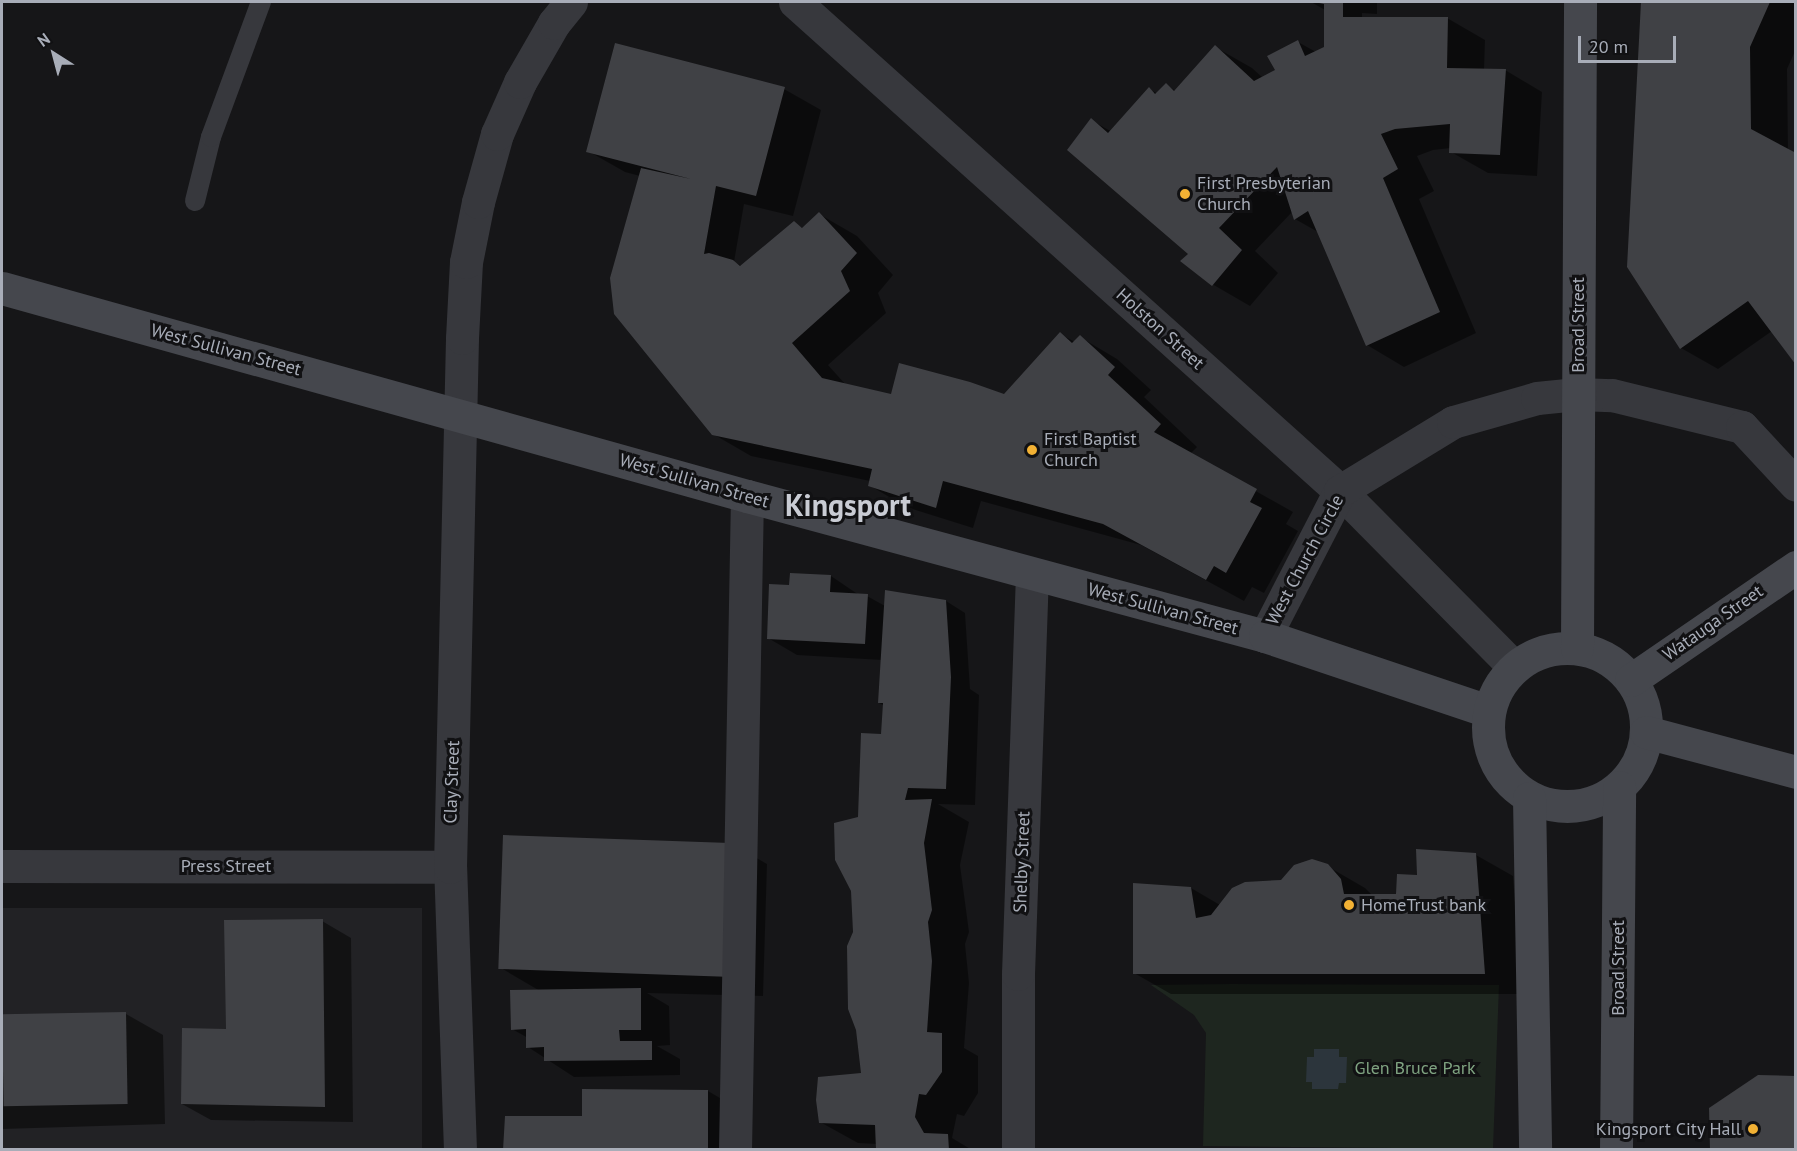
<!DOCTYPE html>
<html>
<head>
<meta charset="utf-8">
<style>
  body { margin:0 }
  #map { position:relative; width:1797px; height:1151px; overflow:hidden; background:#161618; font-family:"PT Sans",sans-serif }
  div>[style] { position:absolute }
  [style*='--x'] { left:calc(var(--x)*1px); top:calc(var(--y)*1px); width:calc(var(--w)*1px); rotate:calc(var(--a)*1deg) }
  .built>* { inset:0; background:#222225; transform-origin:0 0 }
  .green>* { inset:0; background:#1e261f }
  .water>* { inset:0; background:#2c353c }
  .shadow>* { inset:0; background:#0007 }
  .building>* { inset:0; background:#404145; transform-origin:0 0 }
  .lane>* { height:20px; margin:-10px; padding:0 10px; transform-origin:10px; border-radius:10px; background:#37383d }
  .street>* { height:33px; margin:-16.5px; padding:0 16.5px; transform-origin:16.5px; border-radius:16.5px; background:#37383d }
  .secondary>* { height:33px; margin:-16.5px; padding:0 16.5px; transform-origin:16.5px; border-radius:16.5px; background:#45474d }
  .secondary>.ring { margin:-16.5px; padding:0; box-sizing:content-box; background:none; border:33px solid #45474d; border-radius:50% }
  .dots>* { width:16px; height:16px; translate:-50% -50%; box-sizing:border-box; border:3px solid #111113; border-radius:50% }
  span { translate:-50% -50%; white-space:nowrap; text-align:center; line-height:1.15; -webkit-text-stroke:6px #111113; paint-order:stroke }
  .poi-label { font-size:18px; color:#a8adb8 }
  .left { translate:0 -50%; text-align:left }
  .right { translate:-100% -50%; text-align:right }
  .street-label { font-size:18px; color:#a8adb8 }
  .park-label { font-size:18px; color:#7fa381 }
  .town-label { font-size:30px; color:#c9ccd4; font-weight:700 }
  .frame { position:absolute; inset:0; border:3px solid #a8adb8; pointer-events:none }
  .north { position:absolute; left:24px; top:24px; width:60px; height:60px; -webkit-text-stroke:4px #111113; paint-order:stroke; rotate:324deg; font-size:16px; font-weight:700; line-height:24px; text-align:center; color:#a8adb8 }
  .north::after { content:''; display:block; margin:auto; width:21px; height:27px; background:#a8adb8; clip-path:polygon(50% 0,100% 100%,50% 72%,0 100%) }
  .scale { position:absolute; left:1578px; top:36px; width:98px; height:27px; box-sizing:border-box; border:3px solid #a8adb8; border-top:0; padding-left:8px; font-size:18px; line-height:21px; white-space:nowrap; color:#a8adb8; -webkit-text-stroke:4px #111113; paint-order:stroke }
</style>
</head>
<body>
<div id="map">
  <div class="built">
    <div style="left:422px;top:908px;width:241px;height:420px;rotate:90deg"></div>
  </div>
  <div class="green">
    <div style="clip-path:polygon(1232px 984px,1499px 985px,1493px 1149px,1203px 1146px,1206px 1033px,1194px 1015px,1151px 985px)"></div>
  </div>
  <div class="water">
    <div style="clip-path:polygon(1314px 1049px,1339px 1049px,1339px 1057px,1347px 1057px,1346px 1083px,1339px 1083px,1338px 1089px,1312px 1089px,1312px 1082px,1306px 1082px,1307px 1057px,1314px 1057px)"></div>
  </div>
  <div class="shadow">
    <div style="clip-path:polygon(1311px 2px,1377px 2px,1377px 14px,1362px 13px,1362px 18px,1447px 18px,1485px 40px,1484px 70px,1505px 70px,1542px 92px,1537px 176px,1488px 173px,1451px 152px,1451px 148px,1433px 150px,1417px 156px,1434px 191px,1419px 199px,1476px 333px,1404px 367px,1367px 345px,1318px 232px,1295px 219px,1293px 211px,1255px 251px,1278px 273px,1250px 306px,1212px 284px,1091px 120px,1112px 132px,1149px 89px,1158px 94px,1166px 85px,1176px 91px,1215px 47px,1252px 68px,1263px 78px,1277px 70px,1298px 42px,1316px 52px,1325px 48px,1325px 10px)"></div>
    <div style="clip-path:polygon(1643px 2px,1796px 2px,1796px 49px,1787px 69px,1788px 151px,1772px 331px,1718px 369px,1681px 348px,1629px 266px)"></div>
    <div style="clip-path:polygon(784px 89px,821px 110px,793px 216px,744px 204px,734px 262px,742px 266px,794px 223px,804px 229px,819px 214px,857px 236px,893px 275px,878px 293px,886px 313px,828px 365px,846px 385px,892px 396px,1004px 396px,1060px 334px,1075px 342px,1080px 337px,1117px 359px,1151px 390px,1144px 397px,1197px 447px,1190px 454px,1293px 512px,1286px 524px,1298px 531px,1264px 593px,1252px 587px,1244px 601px,1141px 545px,981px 501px,973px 528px,906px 507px,869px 485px,870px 481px,751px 456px,713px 434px,640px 176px,625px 172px,588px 151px)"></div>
    <div style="clip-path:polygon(831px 576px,859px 595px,867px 596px,885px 606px,946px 601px,965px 613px,970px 689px,979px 695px,975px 805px,938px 804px,969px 822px,960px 865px,969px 932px,965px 944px,969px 983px,964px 1048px,978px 1056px,978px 1093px,964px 1116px,957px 1114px,952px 1138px,972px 1150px,877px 1150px,877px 1144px,858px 1143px,820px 1122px,863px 1074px,854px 933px,859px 818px,882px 736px,885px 706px,879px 703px,882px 660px,797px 655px,768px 638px,791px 587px)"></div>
    <div style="clip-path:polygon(730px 843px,767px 864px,763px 996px,647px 993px,669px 1006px,670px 1045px,657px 1046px,680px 1059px,680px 1075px,574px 1077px,528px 1047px,528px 1038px,512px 1029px,540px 991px,501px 968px)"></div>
    <div style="clip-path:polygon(1476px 855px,1513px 876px,1522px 994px,1171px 994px,1134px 973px,1191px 888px,1220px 905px,1327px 866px,1365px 888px,1373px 896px,1398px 895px,1419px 877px)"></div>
    <div style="clip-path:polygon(322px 921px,351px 938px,353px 1122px,211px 1120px,182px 1104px,227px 1030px)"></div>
    <div style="clip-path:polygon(126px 1014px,163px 1035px,165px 1124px,2px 1129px,2px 1017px)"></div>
    <div style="clip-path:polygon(708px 1091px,737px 1108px,736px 1150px,504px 1150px,583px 1117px)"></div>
  </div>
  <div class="building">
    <div style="clip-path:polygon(1314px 2px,1343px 2px,1343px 17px,1448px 17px,1447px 68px,1506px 69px,1500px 155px,1449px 153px,1450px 124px,1395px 129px,1381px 134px,1398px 169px,1383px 178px,1440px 312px,1366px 346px,1308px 211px,1294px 220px,1277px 167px,1219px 228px,1242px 250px,1212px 286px,1180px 261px,1188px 254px,1067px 150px,1091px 118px,1108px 133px,1149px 87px,1155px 94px,1166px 83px,1174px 91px,1215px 45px,1254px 81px,1275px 70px,1267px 56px,1298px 40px,1305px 56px,1324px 47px,1324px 4px)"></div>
    <div style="clip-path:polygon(1641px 2px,1770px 2px,1750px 47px,1751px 129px,1796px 153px,1796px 365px,1748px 301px,1680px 349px,1627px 267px)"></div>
    <div style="clip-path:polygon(615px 43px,785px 87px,756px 196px,716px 186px,704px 254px,709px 253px,733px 260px,740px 266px,794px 221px,802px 228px,819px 212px,857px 253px,841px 271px,850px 291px,792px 343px,822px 378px,891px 394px,899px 363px,970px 382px,1004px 394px,1060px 332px,1072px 343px,1080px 335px,1115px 367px,1108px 375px,1161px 424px,1154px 432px,1257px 489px,1250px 502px,1262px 508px,1226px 573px,1214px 566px,1206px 580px,1103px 524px,943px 481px,936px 508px,868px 486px,872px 469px,712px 435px,614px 314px,610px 278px,641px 168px,691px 179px,586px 152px)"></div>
    <div style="clip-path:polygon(790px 573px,831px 575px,830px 592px,868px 594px,865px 644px,767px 639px,769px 584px,789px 585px)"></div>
    <div style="clip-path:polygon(885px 590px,946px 600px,951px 677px,946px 789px,908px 788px,905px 800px,932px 799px,924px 843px,932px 910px,928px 922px,932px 961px,927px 1032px,942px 1033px,942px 1072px,926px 1095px,919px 1094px,915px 1117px,924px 1133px,948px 1134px,949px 1150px,876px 1150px,875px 1125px,819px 1123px,816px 1100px,818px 1077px,861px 1073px,856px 1030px,848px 1009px,847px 946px,853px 932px,851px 891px,835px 860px,834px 823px,858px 817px,861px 733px,881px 734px,883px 703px,878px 703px)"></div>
    <div style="left:503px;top:835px;width:227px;height:134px;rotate:2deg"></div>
    <div style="clip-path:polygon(1416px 849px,1476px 853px,1485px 974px,1133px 974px,1133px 883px,1191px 887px,1196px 918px,1211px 915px,1232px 888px,1245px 882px,1281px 880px,1294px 865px,1312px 859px,1328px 864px,1341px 879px,1344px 894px,1396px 894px,1397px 874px,1417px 875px)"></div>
    <div style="clip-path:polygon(323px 919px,325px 1107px,181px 1104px,182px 1028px,226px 1029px,224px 920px)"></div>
    <div style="clip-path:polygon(641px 988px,641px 1030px,619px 1030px,620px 1041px,652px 1041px,652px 1060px,544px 1061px,544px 1047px,526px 1048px,526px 1029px,511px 1030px,510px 990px)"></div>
    <div style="left:126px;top:1012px;width:92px;height:124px;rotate:89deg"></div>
    <div style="clip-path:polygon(1758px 1075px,1796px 1076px,1796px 1150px,1710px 1150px,1709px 1108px)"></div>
    <div style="clip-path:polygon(582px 1089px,708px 1090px,708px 1150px,503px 1150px,505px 1116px,582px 1116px)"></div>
  </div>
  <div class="lane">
    <div style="--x:195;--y:201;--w:66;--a:-76"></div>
    <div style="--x:211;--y:137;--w:144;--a:-69.7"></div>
  </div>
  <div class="street">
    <div style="--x:795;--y:2;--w:732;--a:41.9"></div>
    <div style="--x:1340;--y:491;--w:247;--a:45.3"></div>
    <div style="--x:1265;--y:636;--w:163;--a:-62.7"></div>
    <div style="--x:1340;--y:491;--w:132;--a:-31.4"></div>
    <div style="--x:1453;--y:422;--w:87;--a:-15.9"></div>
    <div style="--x:1537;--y:398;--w:40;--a:-5.7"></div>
    <div style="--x:1577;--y:394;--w:35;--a:2"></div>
    <div style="--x:1612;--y:395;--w:134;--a:13.8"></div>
    <div style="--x:1742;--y:427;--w:79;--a:47"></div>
    <div style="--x:2;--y:866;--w:448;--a:0.1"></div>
    <div style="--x:460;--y:1150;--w:283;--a:-92"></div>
    <div style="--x:450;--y:867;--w:529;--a:-88.7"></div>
    <div style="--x:462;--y:338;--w:76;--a:-87"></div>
    <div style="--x:466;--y:262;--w:61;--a:-78.7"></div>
    <div style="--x:478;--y:202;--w:71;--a:-74.4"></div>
    <div style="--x:497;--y:134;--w:57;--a:-66.1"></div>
    <div style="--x:520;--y:82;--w:68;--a:-60"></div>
    <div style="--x:554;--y:23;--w:27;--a:-51"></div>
    <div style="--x:735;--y:1150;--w:654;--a:-88.95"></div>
    <div style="--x:1018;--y:1150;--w:176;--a:-90"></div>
    <div style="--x:1018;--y:974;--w:400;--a:-88"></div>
  </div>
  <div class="secondary">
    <div style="--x:2;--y:288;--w:773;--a:15.6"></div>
    <div style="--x:747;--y:496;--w:537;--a:15.12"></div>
    <div style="--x:1265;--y:636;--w:235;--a:18.6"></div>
    <div class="ring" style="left:1488px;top:648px;width:125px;height:125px"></div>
    <div style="--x:1577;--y:648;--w:646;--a:-89.73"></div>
    <div style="--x:1631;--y:680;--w:200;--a:-34.4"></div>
    <div style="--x:1646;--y:732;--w:155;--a:14.9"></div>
    <div style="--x:1529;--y:798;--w:352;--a:89"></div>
    <div style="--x:1616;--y:1150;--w:363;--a:-89.5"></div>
  </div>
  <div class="dots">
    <div style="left:1185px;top:194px;background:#f2b134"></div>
    <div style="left:1032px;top:450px;background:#f2b134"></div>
    <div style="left:1349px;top:905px;background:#f2b134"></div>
    <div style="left:1753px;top:1129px;background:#f2b134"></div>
  </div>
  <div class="poi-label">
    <span class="left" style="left:1197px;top:194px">First Presbyterian<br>Church</span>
    <span class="left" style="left:1044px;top:450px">First Baptist<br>Church</span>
    <span class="left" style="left:1361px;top:905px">HomeTrust bank</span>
    <span class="right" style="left:1741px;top:1129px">Kingsport City Hall</span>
  </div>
  <div class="street-label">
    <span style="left:1578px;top:325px;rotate:-90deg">Broad Street</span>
    <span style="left:1160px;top:329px;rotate:42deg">Holston Street</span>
    <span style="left:226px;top:350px;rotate:15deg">West Sullivan Street</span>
    <span style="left:694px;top:481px;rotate:16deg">West Sullivan Street</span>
    <span style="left:1305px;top:560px;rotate:-62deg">West Church Circle</span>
    <span style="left:1163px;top:609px;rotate:15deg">West Sullivan Street</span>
    <span style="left:1713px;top:623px;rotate:-35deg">Watauga Street</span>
    <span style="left:452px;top:782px;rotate:-88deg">Clay Street</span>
    <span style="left:1022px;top:862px;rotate:-88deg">Shelby Street</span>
    <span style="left:226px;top:866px">Press Street</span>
    <span style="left:1618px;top:968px;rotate:-90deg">Broad Street</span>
  </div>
  <div class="park-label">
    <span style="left:1415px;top:1068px">Glen Bruce Park</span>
  </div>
  <div class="town-label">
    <span style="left:848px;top:505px">Kingsport</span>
  </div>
  <div class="frame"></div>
  <div class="north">N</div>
  <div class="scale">20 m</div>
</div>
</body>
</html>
